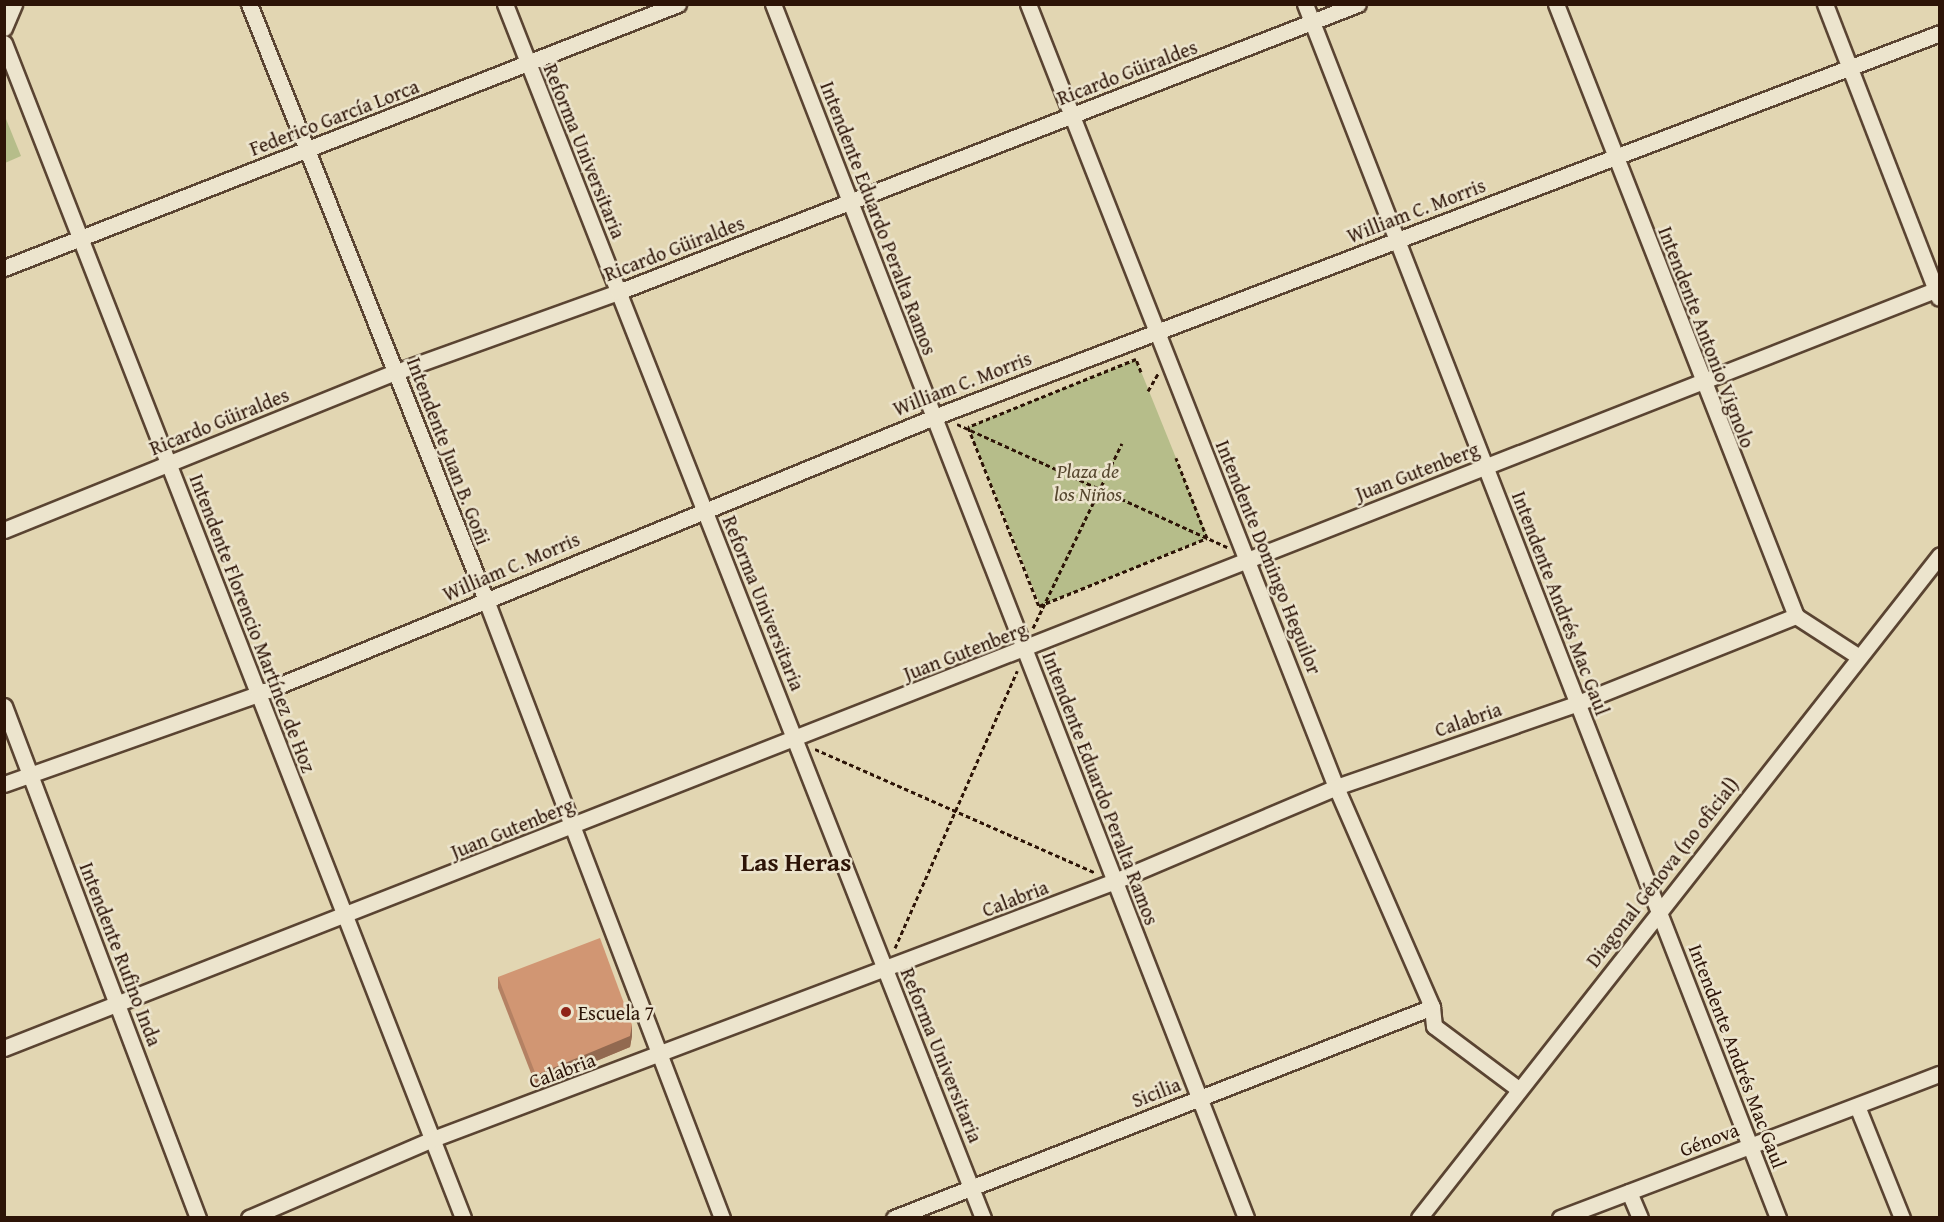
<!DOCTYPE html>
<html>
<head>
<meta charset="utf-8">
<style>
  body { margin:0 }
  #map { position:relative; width:1944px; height:1222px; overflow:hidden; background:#e2d6b2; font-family:"Gentium Book Plus",serif }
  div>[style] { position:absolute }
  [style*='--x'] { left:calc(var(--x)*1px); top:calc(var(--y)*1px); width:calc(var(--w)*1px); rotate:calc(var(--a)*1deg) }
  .green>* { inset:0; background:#b6bd8a; transform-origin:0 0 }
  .path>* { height:3px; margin-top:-1.5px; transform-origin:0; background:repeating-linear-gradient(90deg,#2d1407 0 4.5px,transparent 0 7.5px) }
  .roads { filter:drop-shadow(2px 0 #5a4432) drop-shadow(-2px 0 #5a4432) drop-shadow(0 2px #5a4432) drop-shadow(0 -2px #5a4432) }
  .street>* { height:15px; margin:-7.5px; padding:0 7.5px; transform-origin:7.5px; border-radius:7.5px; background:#ece4cd }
  .wall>* { inset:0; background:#b48163 }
  .shaded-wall>* { inset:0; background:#926950 }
  .building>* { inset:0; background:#d19673 }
  .dots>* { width:16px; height:16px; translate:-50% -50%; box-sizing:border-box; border:3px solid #ece4cd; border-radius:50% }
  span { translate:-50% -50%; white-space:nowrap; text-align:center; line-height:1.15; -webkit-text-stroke:5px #ece4cd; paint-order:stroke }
  .street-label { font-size:20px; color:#2d1407 }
  .park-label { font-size:20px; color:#56472e; font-style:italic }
  .poi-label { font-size:20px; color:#2d1407 }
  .left { translate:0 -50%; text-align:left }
  .district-label { font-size:26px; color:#2d1407; font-weight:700 }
  .frame { position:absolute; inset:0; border:6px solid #2d1407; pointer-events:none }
</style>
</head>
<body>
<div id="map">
  <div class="green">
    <div style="clip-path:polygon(4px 114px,21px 156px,5px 163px,4px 163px)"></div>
    <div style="left:1136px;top:359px;width:193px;height:181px;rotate:68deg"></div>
  </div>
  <div class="path">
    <div style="--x:1141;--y:372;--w:14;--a:-111"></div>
    <div style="--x:1136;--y:359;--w:181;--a:158"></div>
    <div style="--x:968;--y:427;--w:193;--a:68.4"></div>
    <div style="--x:1039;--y:606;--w:181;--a:-22"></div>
    <div style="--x:1207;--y:538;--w:86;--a:-111.2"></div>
    <div style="--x:1148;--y:391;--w:20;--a:-60"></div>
    <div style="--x:957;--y:424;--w:297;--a:24.5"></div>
    <div style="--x:1033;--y:628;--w:205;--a:-64.3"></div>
    <div style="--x:815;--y:749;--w:305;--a:23.8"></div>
    <div style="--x:895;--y:948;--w:303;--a:-66.2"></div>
  </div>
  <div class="roads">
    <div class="street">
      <div style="--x:249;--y:4;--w:641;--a:68.31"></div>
      <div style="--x:486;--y:600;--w:662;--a:69.1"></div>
      <div style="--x:505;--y:4;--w:1305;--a:68.51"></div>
      <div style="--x:773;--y:4;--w:1303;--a:68.71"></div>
      <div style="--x:1028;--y:4;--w:841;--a:68.53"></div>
      <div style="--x:1336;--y:787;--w:240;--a:66.4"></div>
      <div style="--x:1432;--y:1007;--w:19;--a:84"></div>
      <div style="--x:1434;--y:1026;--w:104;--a:36.8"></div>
      <div style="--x:1305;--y:4;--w:1303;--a:68.71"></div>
      <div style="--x:1556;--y:4;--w:657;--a:68.59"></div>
      <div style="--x:1796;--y:616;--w:72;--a:33"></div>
      <div style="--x:1825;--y:4;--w:315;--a:68.8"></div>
      <div style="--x:4;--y:28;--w:26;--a:-67"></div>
      <div style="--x:4;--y:43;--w:1261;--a:68.66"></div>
      <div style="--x:4;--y:268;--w:724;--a:-21.39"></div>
      <div style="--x:4;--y:530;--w:423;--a:-22"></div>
      <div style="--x:396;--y:372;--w:236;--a:-19.8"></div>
      <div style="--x:618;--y:292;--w:794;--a:-21.27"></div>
      <div style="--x:4;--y:706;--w:548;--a:69.25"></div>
      <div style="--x:4;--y:784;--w:269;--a:-19.5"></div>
      <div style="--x:258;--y:694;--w:731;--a:-22.28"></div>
      <div style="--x:934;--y:417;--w:1077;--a:-20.89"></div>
      <div style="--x:4;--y:1048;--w:2080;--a:-21.43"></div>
      <div style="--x:1857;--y:1106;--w:121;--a:68.1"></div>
      <div style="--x:1629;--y:1192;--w:28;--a:67"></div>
      <div style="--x:249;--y:1218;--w:197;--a:-23.3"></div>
      <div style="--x:430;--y:1140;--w:732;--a:-20.71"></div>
      <div style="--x:1115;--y:881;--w:240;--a:-23"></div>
      <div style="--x:1336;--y:787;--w:256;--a:-19.1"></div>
      <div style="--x:1578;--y:703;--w:235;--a:-21.8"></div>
      <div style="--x:894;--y:1218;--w:578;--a:-21.41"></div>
      <div style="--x:1419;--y:1218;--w:843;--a:-51.84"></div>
      <div style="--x:1560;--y:1218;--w:406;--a:-20.8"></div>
    </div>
  </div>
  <div class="wall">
    <div style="clip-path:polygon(498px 977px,632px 1036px,630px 1047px,536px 1086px,498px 988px)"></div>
  </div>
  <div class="shaded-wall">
    <div style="clip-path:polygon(632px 1025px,632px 1036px,630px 1047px,536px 1086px,536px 1075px)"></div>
  </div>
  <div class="building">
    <div style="clip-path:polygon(600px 938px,632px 1025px,630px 1036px,536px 1075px,498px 977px)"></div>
  </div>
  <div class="dots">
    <div style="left:566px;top:1012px;background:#8f2418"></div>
  </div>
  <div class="street-label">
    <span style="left:1127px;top:72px;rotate:-21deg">Ricardo Güiraldes</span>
    <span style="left:334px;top:117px;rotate:-21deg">Federico García Lorca</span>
    <span style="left:585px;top:151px;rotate:68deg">Reforma Universitaria</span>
    <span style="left:1416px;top:210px;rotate:-21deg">William C. Morris</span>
    <span style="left:879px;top:218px;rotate:69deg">Intendente Eduardo Peralta Ramos</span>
    <span style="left:674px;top:248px;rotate:-21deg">Ricardo Güiraldes</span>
    <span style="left:1707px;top:337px;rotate:69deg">Intendente Antonio Vignolo</span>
    <span style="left:962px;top:383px;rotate:-21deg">William C. Morris</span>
    <span style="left:219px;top:421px;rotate:-22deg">Ricardo Güiraldes</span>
    <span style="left:449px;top:451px;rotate:69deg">Intendente Juan B. Goñi</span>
    <span style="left:1417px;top:471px;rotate:-21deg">Juan Gutenberg</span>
    <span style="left:1269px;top:557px;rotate:68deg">Intendente Domingo Heguilor</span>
    <span style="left:511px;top:566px;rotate:-23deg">William C. Morris</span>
    <span style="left:764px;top:603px;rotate:68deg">Reforma Universitaria</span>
    <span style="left:1561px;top:603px;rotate:69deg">Intendente Andrés Mac Gaul</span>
    <span style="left:253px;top:623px;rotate:69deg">Intendente Florencio Martínez de Hoz</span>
    <span style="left:965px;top:651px;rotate:-21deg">Juan Gutenberg</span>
    <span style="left:1468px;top:719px;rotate:-19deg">Calabria</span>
    <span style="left:1101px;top:788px;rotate:69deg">Intendente Eduardo Peralta Ramos</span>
    <span style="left:512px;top:828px;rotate:-22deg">Juan Gutenberg</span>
    <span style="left:1662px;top:872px;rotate:-52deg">Diagonal Génova (no oficial)</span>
    <span style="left:1015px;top:898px;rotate:-21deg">Calabria</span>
    <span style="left:121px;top:954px;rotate:69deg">Intendente Rufino Inda</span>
    <span style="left:942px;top:1055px;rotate:68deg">Reforma Universitaria</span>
    <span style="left:1738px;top:1056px;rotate:69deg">Intendente Andrés Mac Gaul</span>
    <span style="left:562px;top:1070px;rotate:-20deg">Calabria</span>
    <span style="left:1156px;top:1092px;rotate:-21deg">Sicilia</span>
    <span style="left:1709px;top:1139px;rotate:-21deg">Génova</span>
  </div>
  <div class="park-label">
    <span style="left:1088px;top:482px">Plaza de<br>los Niños</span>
  </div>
  <div class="poi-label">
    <span class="left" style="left:578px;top:1012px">Escuela 7</span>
  </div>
  <div class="district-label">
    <span style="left:796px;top:862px">Las Heras</span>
  </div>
  <div class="frame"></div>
</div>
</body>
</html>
